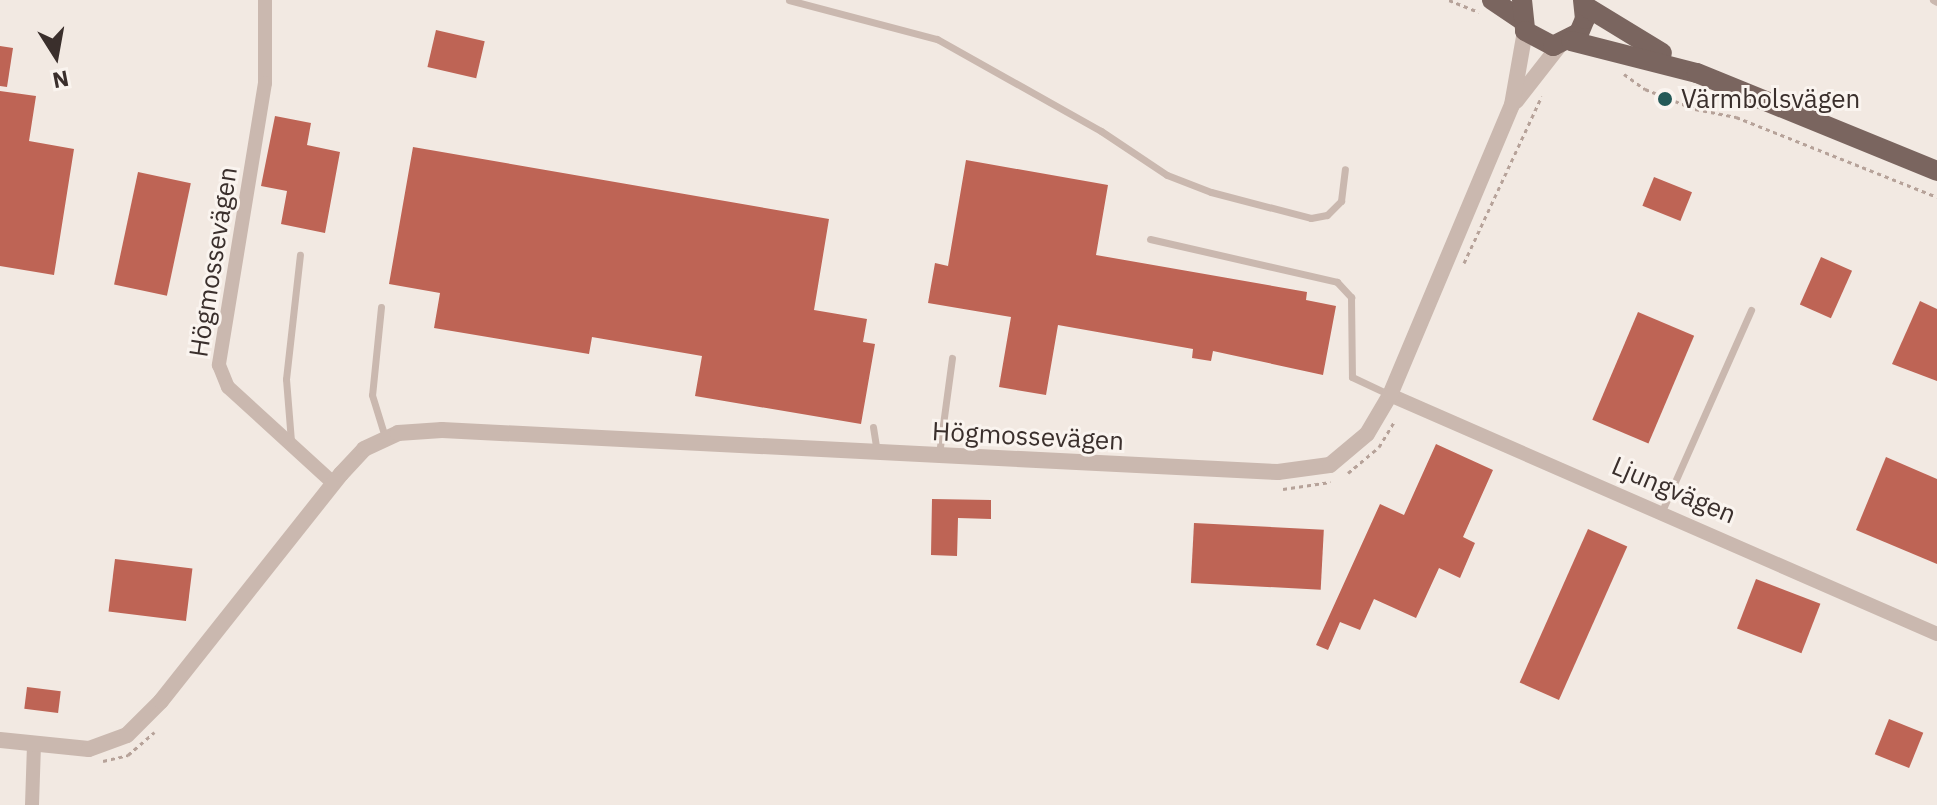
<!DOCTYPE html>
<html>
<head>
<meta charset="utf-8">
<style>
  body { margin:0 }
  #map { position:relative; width:1937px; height:805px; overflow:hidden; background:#f2e9e2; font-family:"IBM Plex Sans",sans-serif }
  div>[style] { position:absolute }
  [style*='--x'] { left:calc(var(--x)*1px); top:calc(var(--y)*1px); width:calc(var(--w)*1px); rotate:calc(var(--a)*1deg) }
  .building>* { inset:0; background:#be6455; transform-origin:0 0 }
  .path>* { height:3px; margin-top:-1.5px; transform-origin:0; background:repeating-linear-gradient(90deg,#b6a299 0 4px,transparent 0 8px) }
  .service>* { height:7px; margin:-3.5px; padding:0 3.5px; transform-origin:3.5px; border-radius:3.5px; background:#cab8af }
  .minor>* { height:14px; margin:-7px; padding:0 7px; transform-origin:7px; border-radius:7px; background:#cab8af }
  .tertiary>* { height:16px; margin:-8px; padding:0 8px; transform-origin:8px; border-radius:8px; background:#cab8af }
  .primary>* { height:20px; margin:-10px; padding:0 10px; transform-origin:10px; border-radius:10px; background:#7a655f }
  .dots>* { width:22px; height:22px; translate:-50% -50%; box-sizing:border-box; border:4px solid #faf4ef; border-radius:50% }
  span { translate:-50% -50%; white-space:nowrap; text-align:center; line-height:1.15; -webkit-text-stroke:6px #faf4ef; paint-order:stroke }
  .poi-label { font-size:26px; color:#3a2f2c }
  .left { translate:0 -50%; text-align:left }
  .street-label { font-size:26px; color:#3a2f2c }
  .north { position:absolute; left:16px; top:16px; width:80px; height:80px; -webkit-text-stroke:6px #faf4ef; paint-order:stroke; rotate:169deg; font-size:22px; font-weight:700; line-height:32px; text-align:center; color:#3a2f2c }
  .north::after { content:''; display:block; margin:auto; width:28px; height:36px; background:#3a2f2c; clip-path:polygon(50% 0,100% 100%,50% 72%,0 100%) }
</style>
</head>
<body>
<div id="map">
  <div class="building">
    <div style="left:436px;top:30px;width:50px;height:38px;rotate:13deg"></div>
    <div style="clip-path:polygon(0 46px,13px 48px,7px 87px,0 86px)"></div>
    <div style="clip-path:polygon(0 91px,36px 96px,29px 141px,74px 149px,54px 275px,0 266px)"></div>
    <div style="clip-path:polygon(275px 116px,311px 123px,307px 145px,340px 152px,325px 233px,281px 224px,287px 191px,261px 186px)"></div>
    <div style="clip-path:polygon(413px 147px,829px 219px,814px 310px,867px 319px,863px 342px,875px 344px,861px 424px,695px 396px,702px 356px,592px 337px,589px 354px,434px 328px,440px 293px,389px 284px)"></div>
    <div style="clip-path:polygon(966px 160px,1108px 185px,1096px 255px,1307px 292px,1306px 300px,1336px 306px,1323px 375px,1213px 351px,1211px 361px,1192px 358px,1193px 349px,1058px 325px,1046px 395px,999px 387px,1011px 317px,928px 303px,935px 263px,948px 266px)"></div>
    <div style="left:138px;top:172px;width:54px;height:115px;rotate:12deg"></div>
    <div style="left:1654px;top:177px;width:41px;height:31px;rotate:22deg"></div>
    <div style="left:1821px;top:257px;width:34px;height:52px;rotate:24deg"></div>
    <div style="clip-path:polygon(1920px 301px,1937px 309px,1937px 381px,1892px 364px)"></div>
    <div style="left:1638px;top:312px;width:61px;height:117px;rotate:23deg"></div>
    <div style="clip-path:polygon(1436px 444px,1493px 470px,1463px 537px,1475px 543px,1460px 578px,1439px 568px,1416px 618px,1374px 599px,1360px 630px,1340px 622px,1328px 650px,1316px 645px,1380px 504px,1404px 515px)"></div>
    <div style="clip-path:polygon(1886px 457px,1937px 479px,1937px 564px,1856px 530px)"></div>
    <div style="clip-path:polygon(932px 499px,991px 500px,991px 519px,958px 518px,957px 556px,931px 555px)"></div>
    <div style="left:1194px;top:523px;width:130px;height:60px;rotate:3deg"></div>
    <div style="left:1588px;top:529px;width:43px;height:168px;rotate:24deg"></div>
    <div style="left:115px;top:559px;width:78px;height:53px;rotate:7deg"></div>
    <div style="left:1756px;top:579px;width:69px;height:53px;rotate:21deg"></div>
    <div style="left:27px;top:687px;width:34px;height:22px;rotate:7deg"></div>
    <div style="left:1889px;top:719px;width:37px;height:38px;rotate:22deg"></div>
  </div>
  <div class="path">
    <div style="--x:1449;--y:0;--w:32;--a:22"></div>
    <div style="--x:1624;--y:74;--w:26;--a:36"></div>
    <div style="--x:1645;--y:89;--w:54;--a:21.8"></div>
    <div style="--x:1695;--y:109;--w:42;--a:11"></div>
    <div style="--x:1736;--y:117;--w:216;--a:21.7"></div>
    <div style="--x:1464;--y:263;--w:184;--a:-65"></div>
    <div style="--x:1348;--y:473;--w:40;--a:-40"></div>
    <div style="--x:1379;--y:447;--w:31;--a:-59"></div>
    <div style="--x:1283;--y:489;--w:48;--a:-8.5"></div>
    <div style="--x:103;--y:761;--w:26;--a:-13"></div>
    <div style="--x:128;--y:755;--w:35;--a:-41"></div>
  </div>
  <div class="service">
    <div style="--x:789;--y:0;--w:153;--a:14.8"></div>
    <div style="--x:937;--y:39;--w:188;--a:29.3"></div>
    <div style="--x:1101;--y:131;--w:79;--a:33.7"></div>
    <div style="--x:1167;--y:175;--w:47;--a:21.1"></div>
    <div style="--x:1211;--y:192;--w:103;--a:14.6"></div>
    <div style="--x:1311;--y:218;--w:16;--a:-11"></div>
    <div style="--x:1327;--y:215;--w:20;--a:-45"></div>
    <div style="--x:1341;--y:201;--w:32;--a:-83"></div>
    <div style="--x:1933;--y:0;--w:4;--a:27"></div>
    <div style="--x:1150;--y:239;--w:192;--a:12.9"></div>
    <div style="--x:1337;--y:282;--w:21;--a:47"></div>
    <div style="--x:1351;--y:297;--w:80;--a:89.3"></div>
    <div style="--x:1352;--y:377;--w:42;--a:25.3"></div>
    <div style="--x:381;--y:307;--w:88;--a:95.8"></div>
    <div style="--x:372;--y:395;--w:44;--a:72.8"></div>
    <div style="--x:873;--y:427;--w:24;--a:81"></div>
    <div style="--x:291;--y:441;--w:62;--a:-94.6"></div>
    <div style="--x:286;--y:379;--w:125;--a:-83.6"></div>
    <div style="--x:939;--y:454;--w:97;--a:-82.3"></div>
    <div style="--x:1662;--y:511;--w:220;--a:-66.1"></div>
  </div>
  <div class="minor">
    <div style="--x:265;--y:0;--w:83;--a:90"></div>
    <div style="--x:265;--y:83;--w:286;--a:99.3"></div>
    <div style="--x:219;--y:365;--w:24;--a:68"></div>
    <div style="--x:228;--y:387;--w:142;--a:42.4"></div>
    <div style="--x:1390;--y:395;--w:597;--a:23.6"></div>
    <div style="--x:32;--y:805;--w:60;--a:-88.1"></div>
  </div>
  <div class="tertiary">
    <div style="--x:1516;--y:101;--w:70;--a:-52"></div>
    <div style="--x:0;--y:740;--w:89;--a:5.8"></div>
    <div style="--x:89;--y:749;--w:40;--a:-20.2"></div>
    <div style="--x:127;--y:735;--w:48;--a:-45"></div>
    <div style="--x:161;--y:701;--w:290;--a:-51.6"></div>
    <div style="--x:341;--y:474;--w:34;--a:-47"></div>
    <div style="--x:364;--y:449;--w:38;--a:-25"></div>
    <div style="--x:398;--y:433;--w:44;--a:-3.9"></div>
    <div style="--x:442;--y:430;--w:837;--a:2.88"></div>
    <div style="--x:1278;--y:472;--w:52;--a:-7.7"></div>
    <div style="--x:1330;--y:465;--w:48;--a:-40"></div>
    <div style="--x:1367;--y:434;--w:45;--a:-59.5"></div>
    <div style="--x:1390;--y:395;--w:315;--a:-67.2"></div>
    <div style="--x:1512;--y:105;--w:75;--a:-80"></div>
  </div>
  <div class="primary">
    <div style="--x:1492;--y:0;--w:34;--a:34"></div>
    <div style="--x:1522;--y:0;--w:31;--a:84"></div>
    <div style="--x:1525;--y:31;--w:32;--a:28"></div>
    <div style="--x:1553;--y:46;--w:29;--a:-27"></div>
    <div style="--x:1579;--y:33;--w:15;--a:-67"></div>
    <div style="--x:1585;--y:19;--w:19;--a:-96"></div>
    <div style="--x:1585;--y:6;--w:90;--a:31.4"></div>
    <div style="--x:1571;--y:41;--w:130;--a:14.3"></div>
    <div style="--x:1697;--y:73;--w:259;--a:22.2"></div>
  </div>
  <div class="dots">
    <div style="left:1665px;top:99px;background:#245957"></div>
  </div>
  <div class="poi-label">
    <span class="left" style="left:1681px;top:99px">Värmbolsvägen</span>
  </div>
  <div class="street-label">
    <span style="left:213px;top:262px;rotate:-81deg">Högmossevägen</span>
    <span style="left:1028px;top:436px;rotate:3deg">Högmossevägen</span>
    <span style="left:1674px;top:490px;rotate:23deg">Ljungvägen</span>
  </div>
  <div class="north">N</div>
</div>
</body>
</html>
